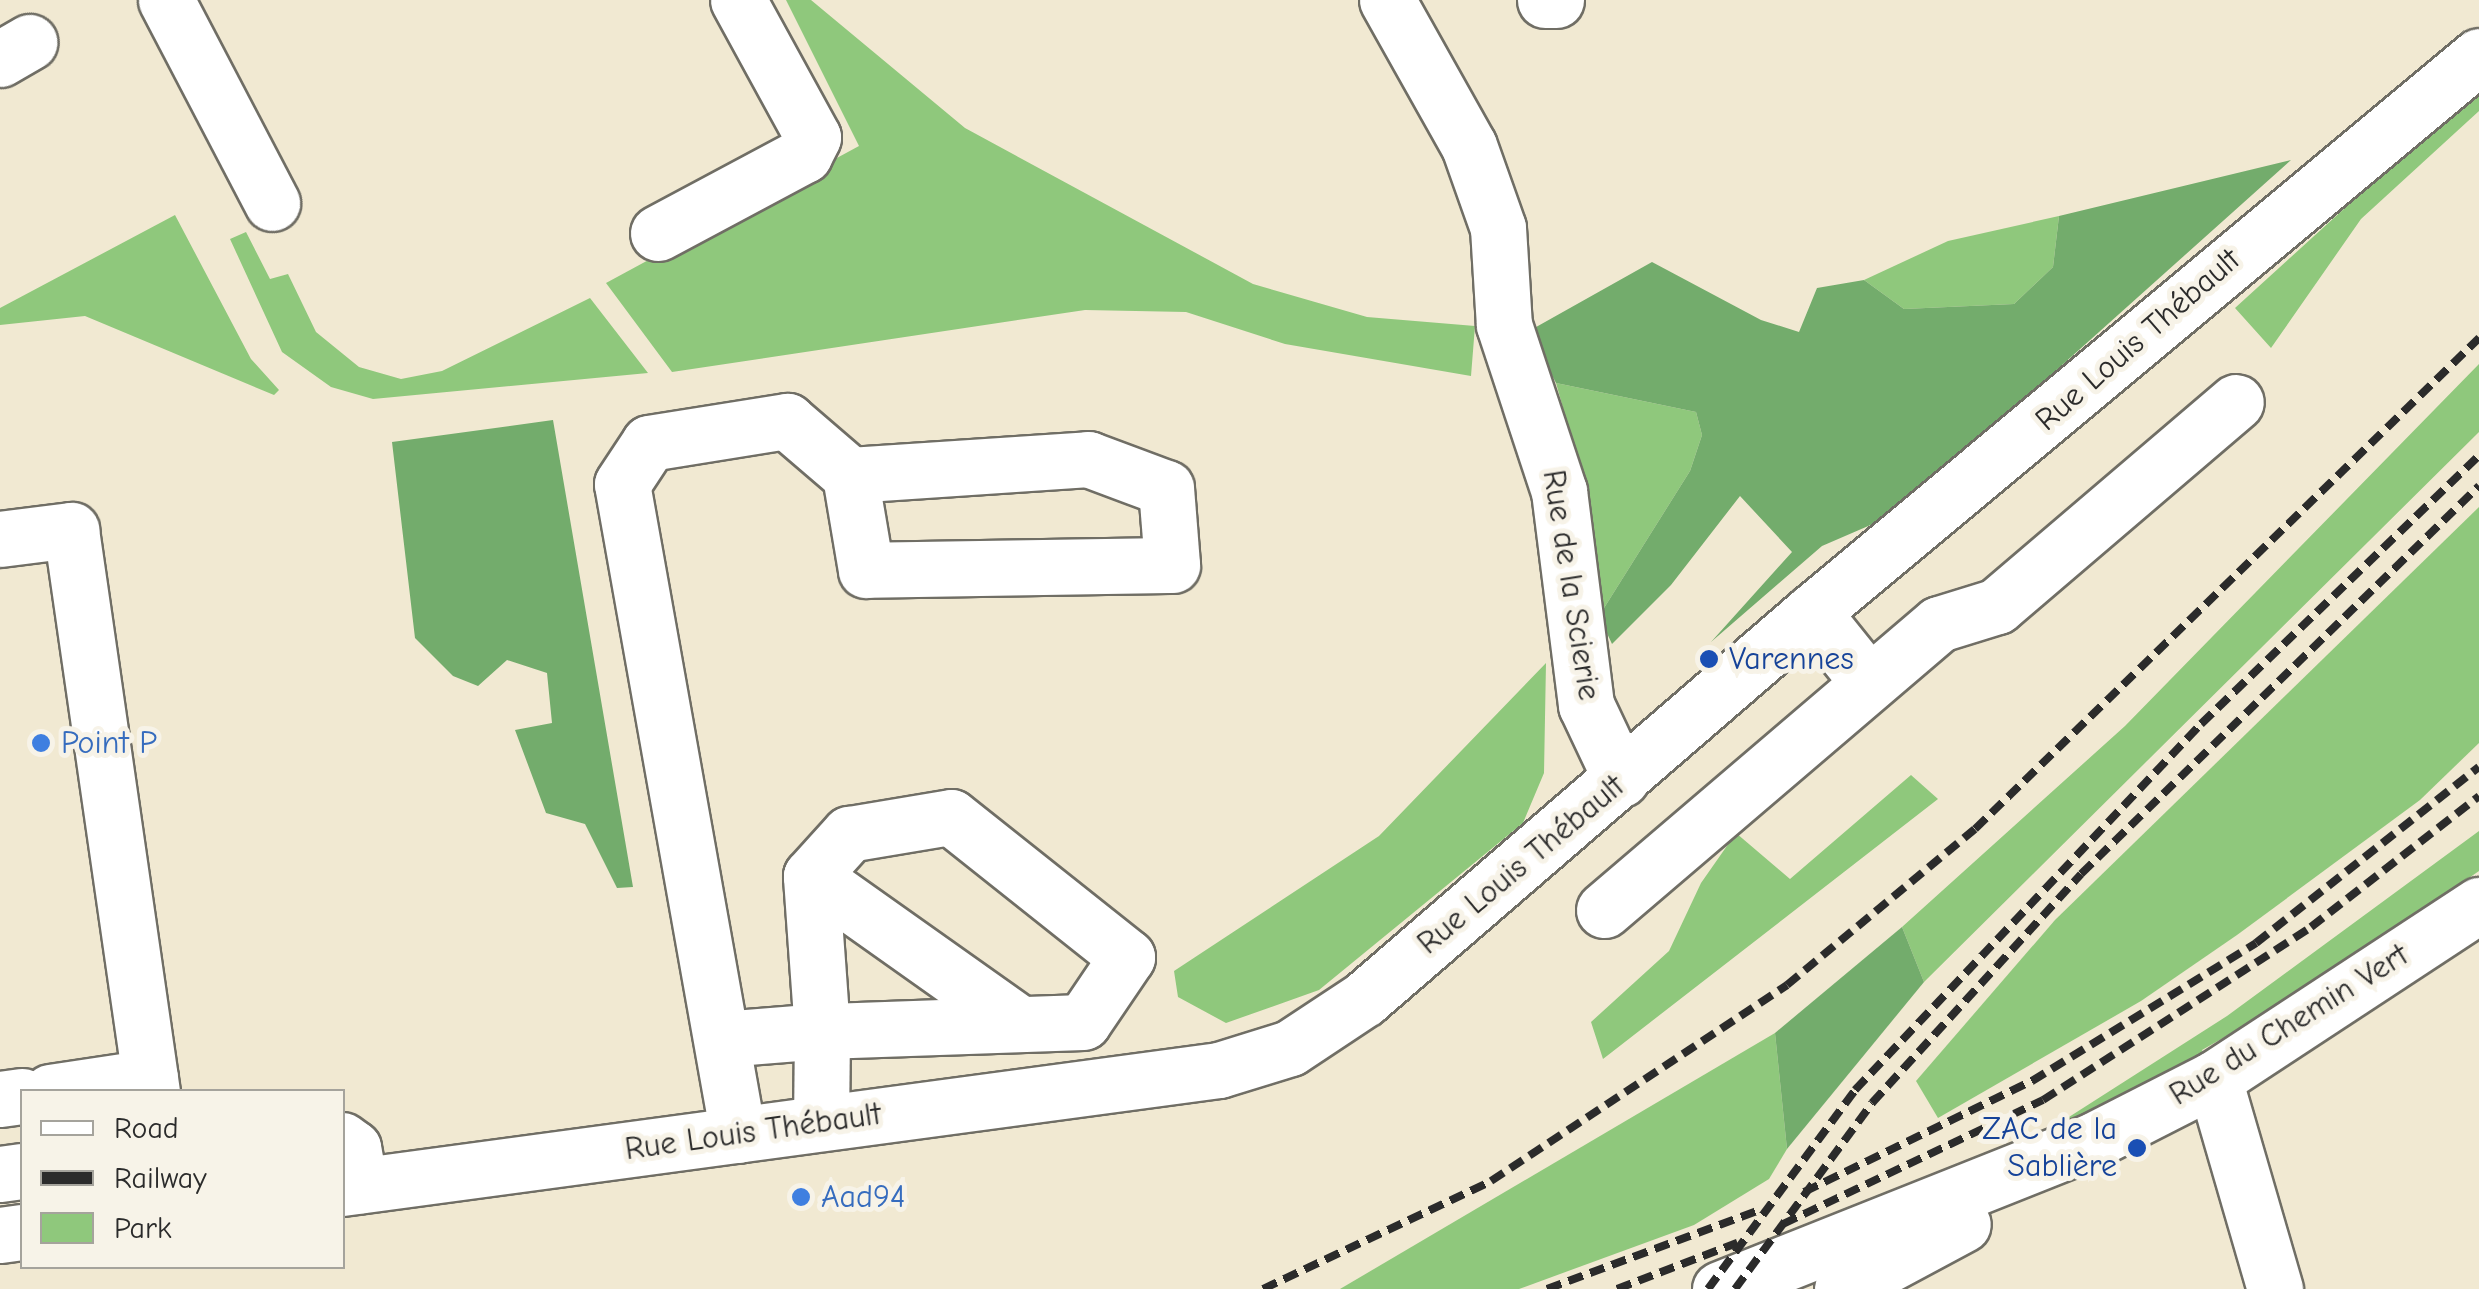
<!DOCTYPE html>
<html>
<head>
<meta charset="utf-8">
<style>
  body { margin:0 }
  #map { position:relative; width:2479px; height:1289px; overflow:hidden; background:#f1e9d2; font-family:"Comic Neue",sans-serif }
  div>[style] { position:absolute }
  [style*='--x'] { left:calc(var(--x)*1px); top:calc(var(--y)*1px); width:calc(var(--w)*1px); rotate:calc(var(--a)*1deg) }
  .green>* { inset:0; background:#8fc87c }
  .forest>* { inset:0; background:#73ac6c }
  .roads { filter:drop-shadow(2px 0 #706e65) drop-shadow(-2px 0 #706e65) drop-shadow(0 2px #706e65) drop-shadow(0 -2px #706e65) }
  .minor>* { height:55px; margin:-27.5px; padding:0 27.5px; transform-origin:27.5px; border-radius:27.5px; background:#fff }
  .rail>* { height:8px; margin-top:-4px; transform-origin:0; background:repeating-linear-gradient(90deg,#2b2b2b 0 15px,transparent 0 23px) }
  .dots>* { width:28px; height:28px; translate:-50% -50%; box-sizing:border-box; border:5px solid #f7f3e8; border-radius:50% }
  span { translate:-50% -50%; white-space:nowrap; text-align:center; line-height:1.15; -webkit-text-stroke:10px #f7f3e8; paint-order:stroke }
  .street-label { font-size:32px; color:#2b2b2b }
  .transit-label { font-size:32px; color:#164399 }
  .left { translate:0 -50%; text-align:left }
  .right { translate:-100% -50%; text-align:right }
  .shop-label { font-size:32px; color:#366cbe }
  .legend { position:absolute; left:20px; top:1089px; width:325px; height:180px; box-sizing:border-box; background:#f7f3e8; border:2px solid #a5a39c; margin:0; padding:12px 18px; list-style:none; font-size:30px; color:#2b2b2b }
  .legend li { display:flex; align-items:center; gap:20px; height:50px }
  .legend b { width:50px; border:2px solid #a5a39c }
</style>
</head>
<body>
<div id="map">
  <div class="green">
    <div style="clip-path:polygon(786px 0,811px 0,965px 128px,1253px 284px,1367px 317px,1475px 326px,1471px 376px,1285px 344px,1186px 312px,1085px 310px,672px 372px,606px 283px,859px 146px)"></div>
    <div style="clip-path:polygon(2479px 86px,2479px 111px,2361px 219px,2271px 348px,2235px 308px)"></div>
    <div style="clip-path:polygon(175px 215px,251px 359px,279px 390px,274px 395px,85px 316px,0 325px,0 308px)"></div>
    <div style="clip-path:polygon(2059px 216px,2053px 267px,2014px 304px,1904px 309px,1864px 280px,1948px 241px)"></div>
    <div style="clip-path:polygon(246px 232px,270px 279px,288px 274px,316px 332px,359px 367px,401px 379px,442px 371px,590px 298px,648px 373px,373px 399px,331px 387px,282px 352px,230px 239px)"></div>
    <div style="clip-path:polygon(2479px 364px,2479px 432px,1924px 982px,1902px 927px,2125px 726px)"></div>
    <div style="clip-path:polygon(1556px 383px,1696px 412px,1702px 435px,1690px 471px,1599px 616px,1577px 458px)"></div>
    <div style="clip-path:polygon(2479px 507px,2479px 743px,2420px 800px,2237px 935px,2141px 1001px,1938px 1118px,1916px 1081px,2055px 920px)"></div>
    <div style="clip-path:polygon(1546px 663px,1544px 773px,1523px 823px,1319px 990px,1226px 1023px,1178px 997px,1174px 971px,1379px 836px)"></div>
    <div style="clip-path:polygon(1911px 775px,1938px 799px,1603px 1059px,1591px 1022px,1669px 951px,1701px 883px,1736px 833px,1790px 879px)"></div>
    <div style="clip-path:polygon(2479px 831px,2479px 871px,2307px 990px,2202px 1050px,2206px 1059px,1989px 1159px,2058px 1124px,2227px 1016px)"></div>
    <div style="clip-path:polygon(1775px 1033px,1787px 1149px,1769px 1179px,1694px 1225px,1519px 1289px,1340px 1289px)"></div>
  </div>
  <div class="forest">
    <div style="clip-path:polygon(2291px 160px,1896px 514px,1822px 546px,1711px 642px,1792px 552px,1740px 496px,1671px 585px,1612px 644px,1599px 616px,1690px 471px,1702px 435px,1696px 412px,1556px 383px,1529px 331px,1652px 262px,1761px 320px,1799px 332px,1817px 288px,1864px 280px,1904px 309px,2014px 304px,2053px 267px,2059px 216px)"></div>
    <div style="clip-path:polygon(553px 420px,633px 887px,617px 888px,585px 824px,546px 813px,515px 730px,552px 723px,547px 673px,507px 660px,478px 686px,453px 676px,415px 638px,392px 442px)"></div>
    <div style="clip-path:polygon(1902px 927px,1924px 982px,1787px 1149px,1775px 1033px)"></div>
  </div>
  <div class="roads">
    <div class="minor">
      <div style="--x:166;--y:0;--w:229;--a:62.4"></div>
      <div style="--x:1387;--y:0;--w:167;--a:60.7"></div>
      <div style="--x:1469;--y:146;--w:87;--a:70.5"></div>
      <div style="--x:1498;--y:228;--w:97;--a:86.5"></div>
      <div style="--x:1504;--y:325;--w:175;--a:71.7"></div>
      <div style="--x:1559;--y:491;--w:216;--a:82.8"></div>
      <div style="--x:1586;--y:705;--w:82;--a:64.7"></div>
      <div style="--x:1545;--y:0;--w:11;--a:0"></div>
      <div style="--x:0;--y:59;--w:34;--a:-30"></div>
      <div style="--x:658;--y:233;--w:166;--a:-28.1"></div>
      <div style="--x:804;--y:155;--w:20;--a:-63"></div>
      <div style="--x:813;--y:137;--w:156;--a:-118.7"></div>
      <div style="--x:0;--y:539;--w:72;--a:-7.2"></div>
      <div style="--x:71;--y:530;--w:568;--a:81.8"></div>
      <div style="--x:1812;--y:612;--w:91;--a:51.2"></div>
      <div style="--x:811;--y:876;--w:256;--a:35.3"></div>
      <div style="--x:1604;--y:910;--w:440;--a:-40.5"></div>
      <div style="--x:1939;--y:624;--w:61;--a:-17.2"></div>
      <div style="--x:1997;--y:606;--w:314;--a:-40.5"></div>
      <div style="--x:722;--y:1039;--w:100;--a:-4.6"></div>
      <div style="--x:822;--y:1031;--w:155;--a:-94.1"></div>
      <div style="--x:811;--y:876;--w:57;--a:-47.9"></div>
      <div style="--x:849;--y:834;--w:103;--a:-9.5"></div>
      <div style="--x:951;--y:817;--w:225;--a:38.5"></div>
      <div style="--x:1127;--y:957;--w:78;--a:124.1"></div>
      <div style="--x:1083;--y:1022;--w:261;--a:178"></div>
      <div style="--x:822;--y:1031;--w:92;--a:90.6"></div>
      <div style="--x:2214;--y:1079;--w:219;--a:73.8"></div>
      <div style="--x:50;--y:1092;--w:101;--a:-8.5"></div>
      <div style="--x:0;--y:1099;--w:22;--a:-8"></div>
      <div style="--x:738;--y:1135;--w:661;--a:-100.1"></div>
      <div style="--x:622;--y:484;--w:49;--a:-56.6"></div>
      <div style="--x:649;--y:443;--w:140;--a:-9.1"></div>
      <div style="--x:787;--y:421;--w:83;--a:40.6"></div>
      <div style="--x:850;--y:475;--w:239;--a:-3.8"></div>
      <div style="--x:1088;--y:459;--w:83;--a:20.4"></div>
      <div style="--x:1166;--y:488;--w:77;--a:85.5"></div>
      <div style="--x:1172;--y:565;--w:306;--a:179.1"></div>
      <div style="--x:866;--y:570;--w:96;--a:-99.6"></div>
      <div style="--x:342;--y:1140;--w:14;--a:36"></div>
      <div style="--x:353;--y:1148;--w:38;--a:79"></div>
      <div style="--x:0;--y:1174;--w:22;--a:-8"></div>
      <div style="--x:342;--y:1188;--w:885;--a:-7.66"></div>
      <div style="--x:1219;--y:1070;--w:74;--a:-17.2"></div>
      <div style="--x:1290;--y:1048;--w:89;--a:-33.5"></div>
      <div style="--x:1364;--y:999;--w:592;--a:-40.82"></div>
      <div style="--x:1812;--y:612;--w:868;--a:-39.81"></div>
      <div style="--x:0;--y:1235;--w:22;--a:-8"></div>
      <div style="--x:1720;--y:1289;--w:405;--a:-21.7"></div>
      <div style="--x:2096;--y:1139;--w:132;--a:-27"></div>
      <div style="--x:2214;--y:1079;--w:317;--a:-33.3"></div>
      <div style="--x:1842;--y:1289;--w:137;--a:-28.2"></div>
    </div>
  </div>
  <div class="rail">
    <div style="--x:1804;--y:1192;--w:254;--a:-26"></div>
    <div style="--x:2032;--y:1081;--w:263;--a:-31.6"></div>
    <div style="--x:2256;--y:943;--w:284;--a:-38.3"></div>
    <div style="--x:1783;--y:1224;--w:288;--a:-25.5"></div>
    <div style="--x:2043;--y:1100;--w:319;--a:-32.8"></div>
    <div style="--x:2311;--y:927;--w:213;--a:-37.9"></div>
    <div style="--x:1263;--y:1289;--w:252;--a:-25.3"></div>
    <div style="--x:1491;--y:1181;--w:355;--a:-33.5"></div>
    <div style="--x:1787;--y:985;--w:244;--a:-39.7"></div>
    <div style="--x:1975;--y:829;--w:704;--a:-44.25"></div>
    <div style="--x:1547;--y:1289;--w:229;--a:-20.4"></div>
    <div style="--x:1617;--y:1289;--w:129;--a:-21"></div>
    <div style="--x:1708;--y:1289;--w:247;--a:-53.5"></div>
    <div style="--x:1855;--y:1090;--w:504;--a:-46.61"></div>
    <div style="--x:2201;--y:724;--w:386;--a:-44"></div>
    <div style="--x:1735;--y:1289;--w:231;--a:-53.6"></div>
    <div style="--x:1872;--y:1103;--w:310;--a:-47.6"></div>
    <div style="--x:2081;--y:874;--w:556;--a:-44.27"></div>
  </div>
  <div class="dots">
    <div style="left:1709px;top:659px;background:#1a4fb4"></div>
    <div style="left:41px;top:743px;background:#3f7fe0"></div>
    <div style="left:2137px;top:1148px;background:#1a4fb4"></div>
    <div style="left:801px;top:1197px;background:#3f7fe0"></div>
  </div>
  <div class="street-label">
    <span style="left:2138px;top:340px;rotate:-41deg">Rue Louis Thébault</span>
    <span style="left:1571px;top:585px;rotate:81deg">Rue de la Scierie</span>
    <span style="left:1521px;top:865px;rotate:-40deg">Rue Louis Thébault</span>
    <span style="left:2289px;top:1025px;rotate:-32deg">Rue du Chemin Vert</span>
    <span style="left:753px;top:1132px;rotate:-8deg">Rue Louis Thébault</span>
  </div>
  <div class="transit-label">
    <span class="left" style="left:1729px;top:659px">Varennes</span>
    <span class="right" style="left:2117px;top:1148px">ZAC de la<br>Sablière</span>
  </div>
  <div class="shop-label">
    <span class="left" style="left:61px;top:743px">Point P</span>
    <span class="left" style="left:821px;top:1197px">Aad94</span>
  </div>
  <ul class="legend">
  <li><b style="height:12px;background:#fff"></b>Road</li>
  <li><b style="height:12px;background:#2b2b2b"></b>Railway</li>
  <li><b style="height:28px;background:#8fc87c"></b>Park</li>
  </ul>
</div>
</body>
</html>
